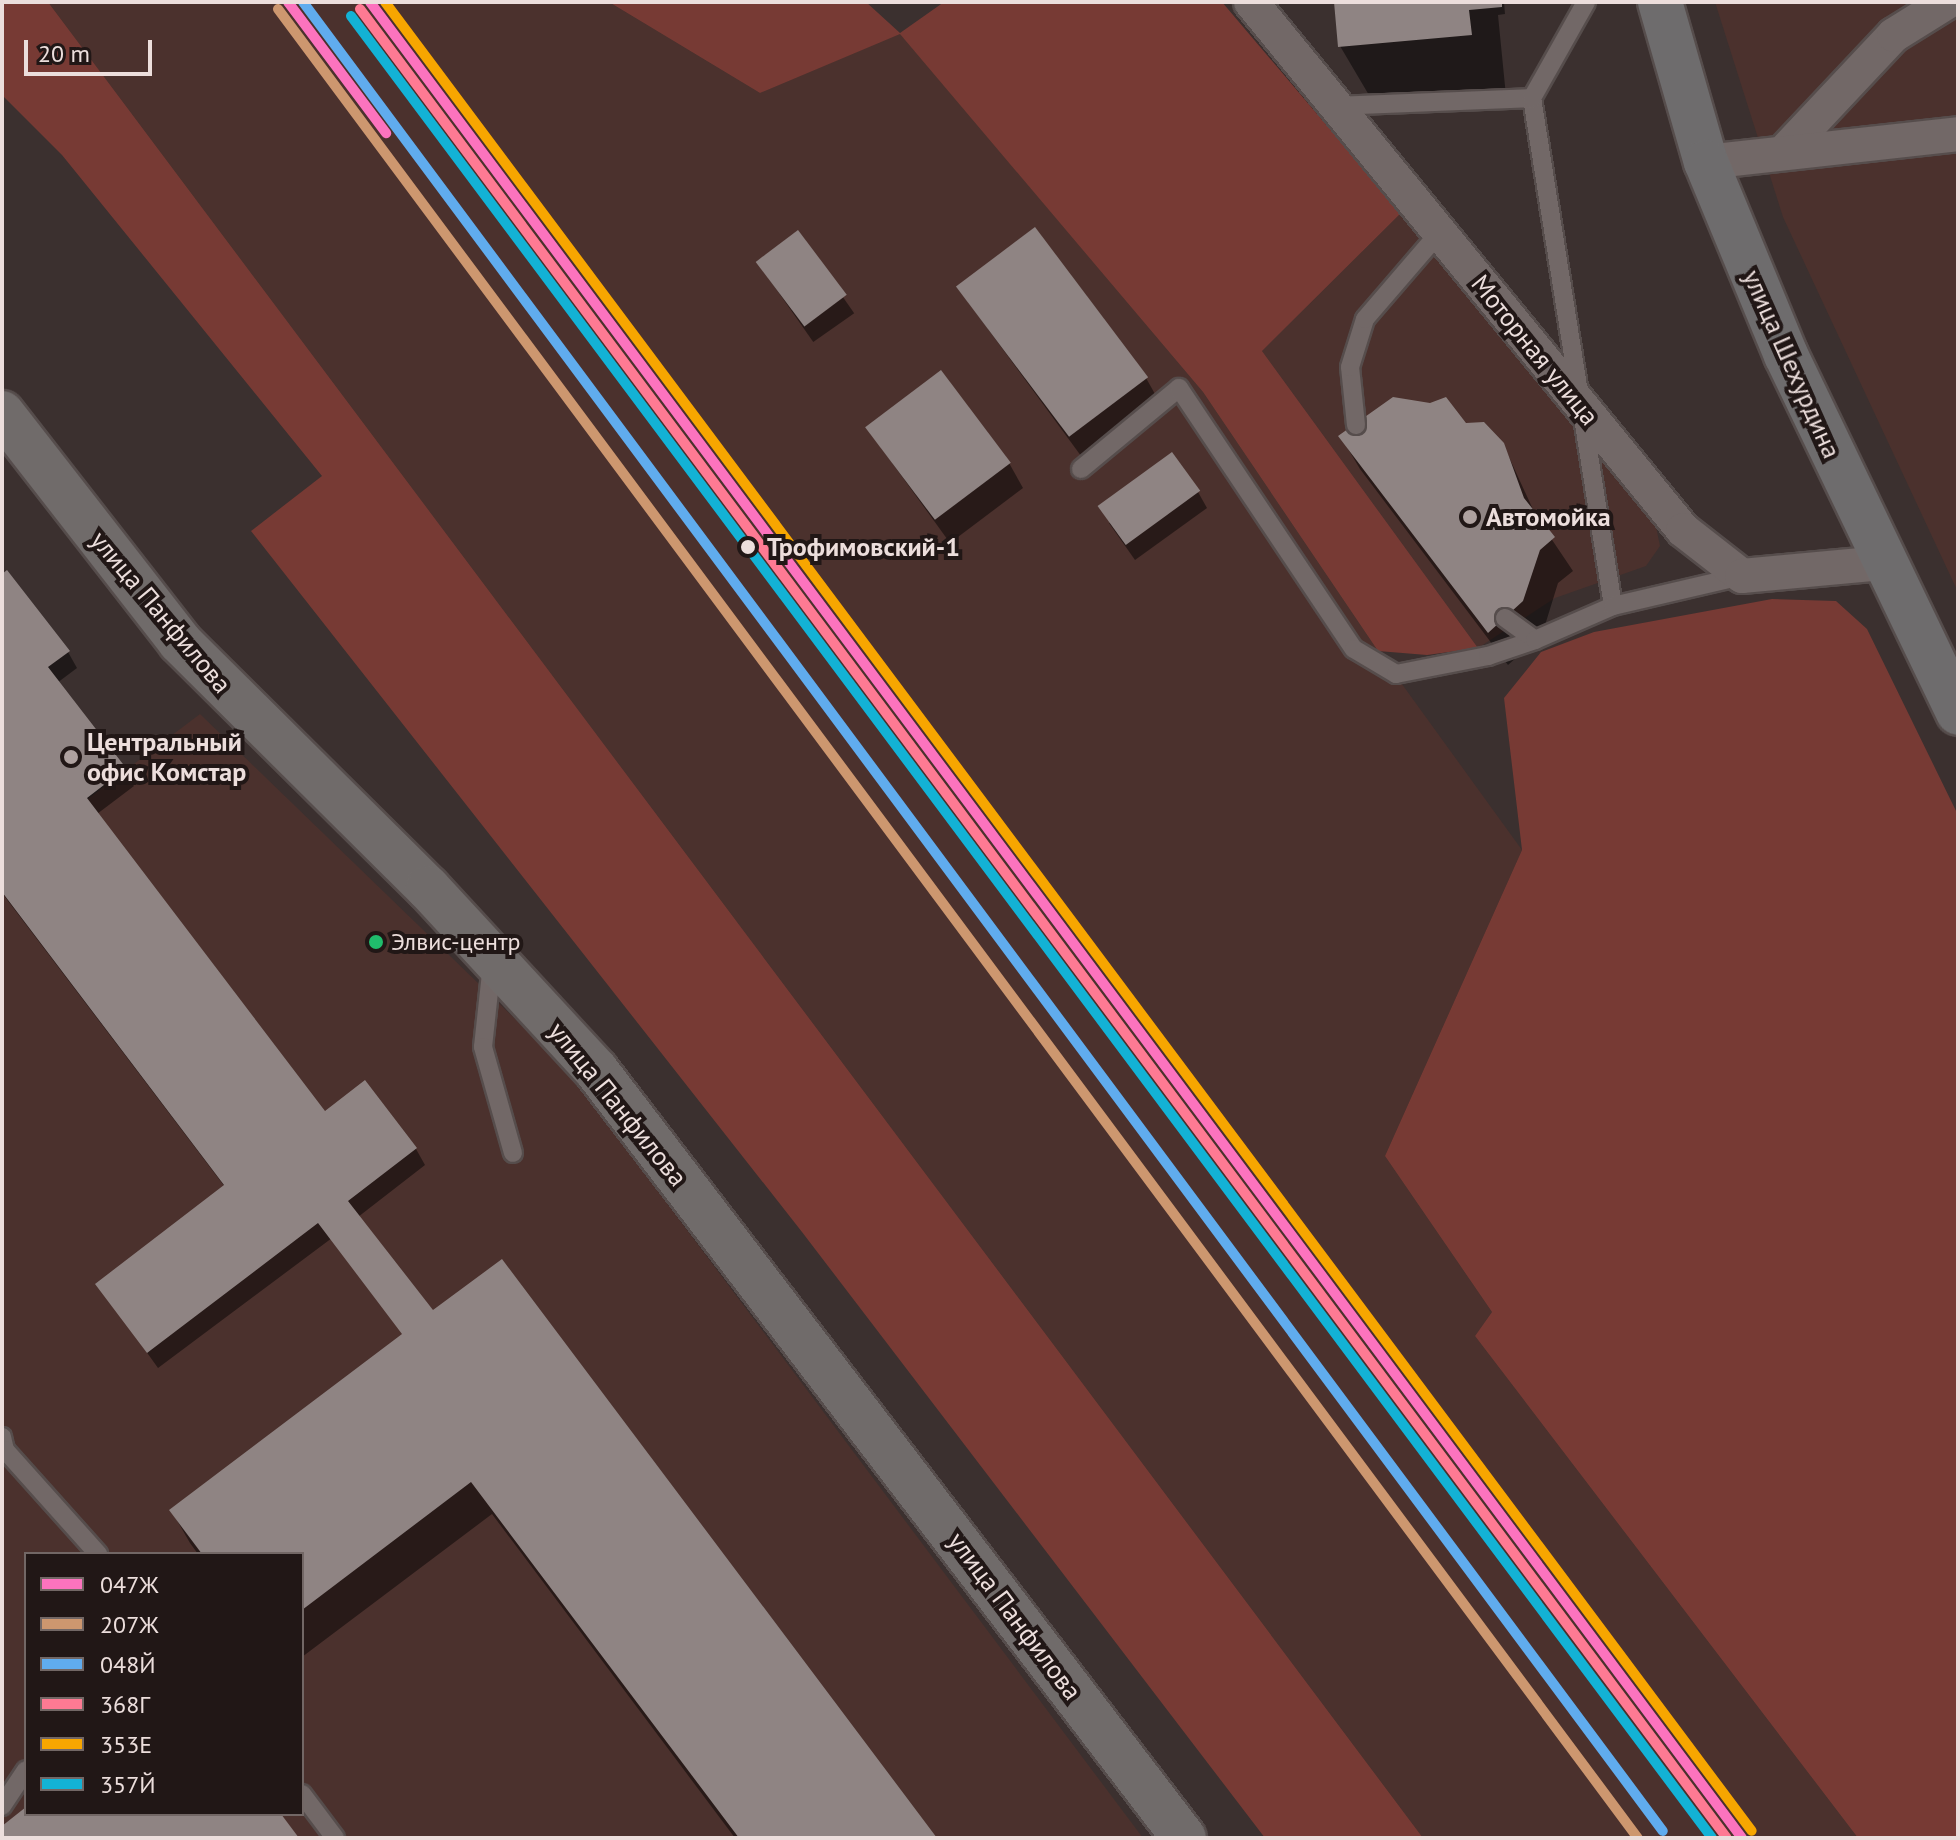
<!DOCTYPE html>
<html>
<head>
<meta charset="utf-8">
<style>
  body { margin:0 }
  #map { position:relative; width:1960px; height:1840px; overflow:hidden; background:#3b302f; font-family:"PT Sans",sans-serif }
  div>[style] { position:absolute }
  [style*='--x'] { left:calc(var(--x)*1px); top:calc(var(--y)*1px); width:calc(var(--w)*1px); rotate:calc(var(--a)*1deg) }
  .built>* { inset:0; background:#4b312d }
  .green>* { inset:0; background:#773a34 }
  .shadow>* { inset:0; background:#0007; transform-origin:0 0 }
  .building>* { inset:0; background:#8f8483; transform-origin:0 0 }
  .roads { filter:drop-shadow(2px 0 #564d4c) drop-shadow(-2px 0 #564d4c) drop-shadow(0 2px #564d4c) drop-shadow(0 -2px #564d4c) }
  .service>* { height:18px; margin:-9px; padding:0 9px; transform-origin:9px; border-radius:9px; background:#726867 }
  .minor>* { height:34px; margin:-17px; padding:0 17px; transform-origin:17px; border-radius:17px; background:#726867 }
  .secondary>* { height:44px; margin:-22px; padding:0 22px; transform-origin:22px; border-radius:22px; background:#706b6a }
  .primary>* { height:44px; margin:-22px; padding:0 22px; transform-origin:22px; border-radius:22px; background:#6e6c6d }
  .rail-1>* { height:10px; margin:-5px; padding:0 5px; transform-origin:5px; border-radius:5px; background:#fc73be }
  .rail-2>* { height:10px; margin:-5px; padding:0 5px; transform-origin:5px; border-radius:5px; background:#cd976f }
  .rail-3>* { height:10px; margin:-5px; padding:0 5px; transform-origin:5px; border-radius:5px; background:#60acee }
  .rail-4>* { height:10px; margin:-5px; padding:0 5px; transform-origin:5px; border-radius:5px; background:#fe7a93 }
  .rail-5>* { height:10px; margin:-5px; padding:0 5px; transform-origin:5px; border-radius:5px; background:#f7a600 }
  .rail-6>* { height:10px; margin:-5px; padding:0 5px; transform-origin:5px; border-radius:5px; background:#13b2d5 }
  .dots>* { width:22px; height:22px; translate:-50% -50%; box-sizing:border-box; border:4px solid #211716; border-radius:50% }
  span { translate:-50% -50%; white-space:nowrap; text-align:center; line-height:1.15; -webkit-text-stroke:8px #211716; paint-order:stroke }
  .bus-label { font-size:24px; color:#ecdedc }
  .left { translate:0 -50%; text-align:left }
  .street-label { font-size:26px; color:#ecdedc }
  .poi-label { font-size:26px; color:#ecdedc; font-weight:700 }
  .stop-label { font-size:26px; color:#ecdedc; font-weight:700 }
  .frame { position:absolute; inset:0; border:4px solid #ecdedc; pointer-events:none }
  .legend { position:absolute; left:24px; top:1552px; width:280px; height:264px; box-sizing:border-box; background:#211716; border:2px solid #726765; margin:0; padding:10px 14px; list-style:none; font-size:24px; color:#ecdedc }
  .legend li { display:flex; align-items:center; gap:16px; height:40px }
  .legend b { width:40px; border:2px solid #726765 }
  .scale { position:absolute; left:24px; top:40px; width:128px; height:36px; box-sizing:border-box; border:4px solid #ecdedc; border-top:0; padding-left:10px; font-size:24px; line-height:28px; white-space:nowrap; color:#ecdedc; -webkit-text-stroke:6px #211716; paint-order:stroke }
</style>
</head>
<body>
<div id="map">
  <div class="built">
    <div style="clip-path:polygon(48px 2px,609px 2px,760px 93px,900px 33px,1203px 392px,1378px 651px,1522px 850px,1385px 1156px,1492px 1312px,1475px 1336px,1858px 1838px,1423px 1838px)"></div>
    <div style="clip-path:polygon(1715px 2px,1958px 2px,1958px 592px,1783px 217px)"></div>
    <div style="clip-path:polygon(1401px 213px,1654px 517px,1660px 546px,1646px 566px,1555px 598px,1478px 648px,1262px 351px)"></div>
    <div style="clip-path:polygon(evenodd,200px 714px,540px 1043px,582px 1090px,1143px 1838px,2px 1838px,2px 864px,200px 714px,26px 1554px,302px 1554px,302px 1814px,26px 1814px,26px 1554px)"></div>
  </div>
  <div class="green">
    <div style="clip-path:polygon(2px 2px,48px 2px,1423px 1838px,1265px 1838px,802px 1232px,251px 531px,322px 476px,62px 155px,2px 95px)"></div>
    <div style="clip-path:polygon(609px 2px,866px 2px,900px 33px,944px 2px,1222px 2px,1401px 213px,1262px 351px,1478px 648px,1427px 655px,1378px 651px,1203px 392px,900px 34px,760px 93px)"></div>
    <div style="clip-path:polygon(1772px 599px,1836px 601px,1867px 629px,1958px 815px,1958px 1838px,1858px 1838px,1475px 1336px,1492px 1312px,1385px 1156px,1522px 850px,1504px 698px,1541px 652px,1594px 632px)"></div>
  </div>
  <div class="shadow">
    <div style="clip-path:polygon(1336px 2px,1504px 2px,1505px 14px,1498px 15px,1506px 96px,1376px 107px,1340px 46px)"></div>
    <div style="left:798px;top:233px;width:98px;height:50px;rotate:55deg"></div>
    <div style="clip-path:polygon(958px 288px,1146px 378px,1160px 403px,1084px 460px)"></div>
    <div style="clip-path:polygon(1465px 425px,1503px 444px,1536px 516px,1573px 571px,1558px 583px,1542px 635px,1508px 665px,1360px 469px,1341px 437px)"></div>
    <div style="clip-path:polygon(867px 428px,1009px 463px,1023px 488px,950px 543px)"></div>
    <div style="clip-path:polygon(1198px 492px,1207px 508px,1135px 560px,1109px 523px)"></div>
    <div style="clip-path:polygon(2px 576px,68px 652px,77px 668px,57px 683px,134px 786px,97px 814px,325px 1114px,416px 1149px,425px 1165px,358px 1217px,433px 1313px,935px 1838px,735px 1838px,492px 1514px,302px 1657px,302px 1554px,198px 1554px,190px 1543px,171px 1510px,406px 1336px,332px 1238px,158px 1368px,98px 1284px,225px 1187px,2px 893px)"></div>
  </div>
  <div class="building">
    <div style="clip-path:polygon(1334px 2px,1502px 2px,1502px 7px,1469px 10px,1472px 35px,1338px 47px)"></div>
    <div style="left:1035px;top:227px;width:188px;height:99px;rotate:53deg"></div>
    <div style="left:798px;top:230px;width:81px;height:53px;rotate:53deg"></div>
    <div style="left:941px;top:370px;width:116px;height:95px;rotate:53deg"></div>
    <div style="clip-path:polygon(1393px 397px,1430px 403px,1446px 397px,1466px 423px,1484px 422px,1504px 443px,1524px 498px,1555px 537px,1540px 550px,1523px 601px,1488px 633px,1338px 436px)"></div>
    <div style="left:1172px;top:452px;width:48px;height:92px;rotate:54deg"></div>
    <div style="clip-path:polygon(7px 570px,70px 651px,48px 667px,126px 768px,87px 798px,325px 1111px,365px 1080px,417px 1148px,348px 1201px,433px 1310px,502px 1259px,937px 1838px,739px 1838px,471px 1482px,302px 1610px,302px 1554px,202px 1554px,169px 1510px,402px 1334px,318px 1223px,147px 1353px,95px 1284px,224px 1185px,2px 892px,2px 574px)"></div>
    <div style="clip-path:polygon(26px 1807px,26px 1814px,281px 1814px,299px 1838px,4px 1838px,2px 1826px)"></div>
  </div>
  <div class="roads">
    <div class="service">
      <div style="--x:1532;--y:98;--w:514;--a:80.94"></div>
      <div style="--x:1337;--y:106;--w:195;--a:-2.3"></div>
      <div style="--x:1532;--y:98;--w:110;--a:-60.6"></div>
      <div style="--x:1356;--y:425;--w:58;--a:-95.9"></div>
      <div style="--x:1350;--y:367;--w:50;--a:-72.6"></div>
      <div style="--x:1365;--y:319;--w:113;--a:-49.3"></div>
      <div style="--x:1081;--y:469;--w:127;--a:-39.6"></div>
      <div style="--x:1179;--y:388;--w:314;--a:56.2"></div>
      <div style="--x:1354;--y:649;--w:49;--a:30.8"></div>
      <div style="--x:1396;--y:674;--w:94;--a:-11.1"></div>
      <div style="--x:1488;--y:656;--w:50;--a:-18.8"></div>
      <div style="--x:1505;--y:618;--w:37;--a:36"></div>
      <div style="--x:1535;--y:640;--w:85;--a:-23.6"></div>
      <div style="--x:1613;--y:606;--w:132;--a:-13.1"></div>
      <div style="--x:492;--y:964;--w:83;--a:96.2"></div>
      <div style="--x:483;--y:1047;--w:110;--a:74.2"></div>
      <div style="--x:2;--y:1437;--w:13;--a:77"></div>
      <div style="--x:5;--y:1450;--w:140;--a:48.2"></div>
      <div style="--x:302;--y:1794;--w:55;--a:53.1"></div>
      <div style="--x:2;--y:1806;--w:43;--a:-56.3"></div>
    </div>
    <div class="minor">
      <div style="--x:1251;--y:2;--w:682;--a:50.71"></div>
      <div style="--x:1683;--y:530;--w:75;--a:37.9"></div>
      <div style="--x:1742;--y:576;--w:141;--a:-5.3"></div>
      <div style="--x:1783;--y:153;--w:162;--a:-46.8"></div>
      <div style="--x:1894;--y:35;--w:62;--a:-31.9"></div>
      <div style="--x:1706;--y:162;--w:254;--a:-6.3"></div>
    </div>
    <div class="secondary">
      <div style="--x:2;--y:413;--w:290;--a:52.1"></div>
      <div style="--x:180;--y:642;--w:349;--a:44.8"></div>
      <div style="--x:428;--y:888;--w:248;--a:47.3"></div>
      <div style="--x:596;--y:1070;--w:967;--a:52.56"></div>
    </div>
    <div class="primary">
      <div style="--x:1660;--y:2;--w:166;--a:74"></div>
      <div style="--x:1706;--y:162;--w:209;--a:67.5"></div>
      <div style="--x:1786;--y:355;--w:397;--a:64.3"></div>
    </div>
  </div>
  <div class="rail-1">
    <div style="--x:288;--y:2;--w:164;--a:53.2"></div>
    <div style="--x:370;--y:2;--w:2292;--a:53.23"></div>
  </div>
  <div class="rail-2">
    <div style="--x:278;--y:9;--w:2279;--a:53.37"></div>
  </div>
  <div class="rail-3">
    <div style="--x:303;--y:2;--w:2279;--a:53.37"></div>
  </div>
  <div class="rail-4">
    <div style="--x:360;--y:9;--w:2283;--a:53.23"></div>
  </div>
  <div class="rail-5">
    <div style="--x:385;--y:2;--w:2283;--a:53.23"></div>
  </div>
  <div class="rail-6">
    <div style="--x:351;--y:16;--w:2274;--a:53.24"></div>
  </div>
  <div class="dots">
    <div style="left:1470px;top:517px;background:#aea19f"></div>
    <div style="left:748px;top:547px;background:#ecdedc"></div>
    <div style="left:71px;top:757px;background:#aea19f"></div>
    <div style="left:376px;top:942px;background:#20bc6c"></div>
  </div>
  <div class="bus-label">
    <span class="left" style="left:391px;top:942px">Элвис-центр</span>
  </div>
  <div class="street-label">
    <span style="left:1535px;top:350px;rotate:51deg">Моторная улица</span>
    <span style="left:1792px;top:364px;rotate:66deg">улица Шехурдина</span>
    <span style="left:161px;top:612px;rotate:50deg">улица Панфилова</span>
    <span style="left:618px;top:1104px;rotate:51deg">улица Панфилова</span>
    <span style="left:1015px;top:1616px;rotate:53deg">улица Панфилова</span>
  </div>
  <div class="poi-label">
    <span class="left" style="left:1486px;top:517px">Автомойка</span>
    <span class="left" style="left:87px;top:757px">Центральный<br>офис Комстар</span>
  </div>
  <div class="stop-label">
    <span class="left" style="left:767px;top:547px">Трофимовский-1</span>
  </div>
  <div class="frame"></div>
  <ul class="legend">
  <li><b style="height:10px;background:#fc73be"></b>047Ж</li>
  <li><b style="height:10px;background:#cd976f"></b>207Ж</li>
  <li><b style="height:10px;background:#60acee"></b>048Й</li>
  <li><b style="height:10px;background:#fe7a93"></b>368Г</li>
  <li><b style="height:10px;background:#f7a600"></b>353Е</li>
  <li><b style="height:10px;background:#13b2d5"></b>357Й</li>
  </ul>
  <div class="scale">20 m</div>
</div>
</body>
</html>
